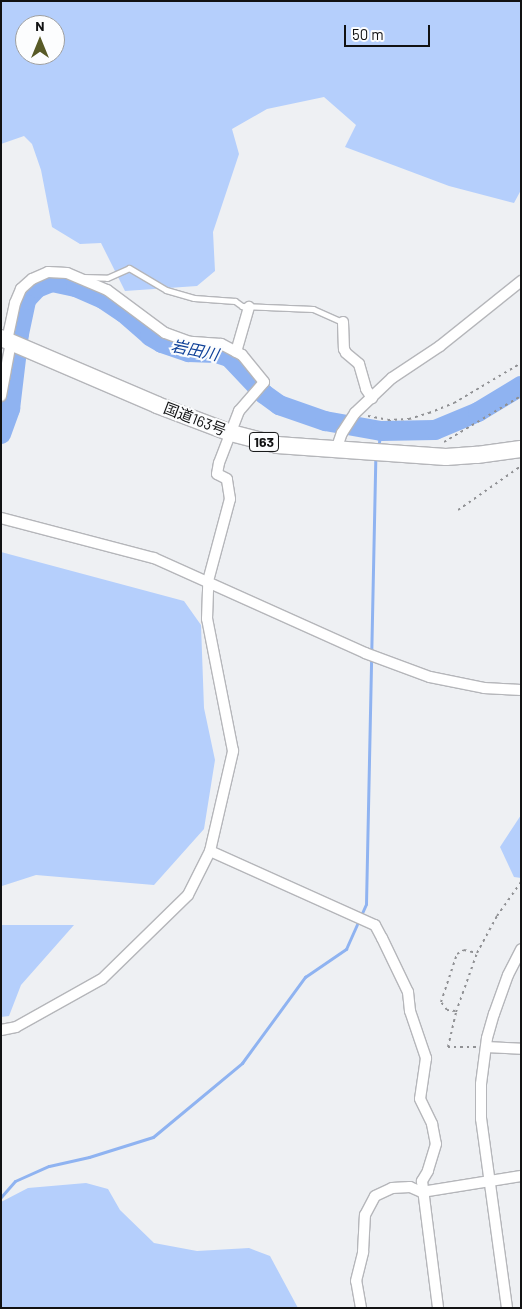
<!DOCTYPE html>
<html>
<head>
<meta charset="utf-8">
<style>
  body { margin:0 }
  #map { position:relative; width:522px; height:1309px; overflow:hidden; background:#eef0f3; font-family:Barlow,"Noto Sans JP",sans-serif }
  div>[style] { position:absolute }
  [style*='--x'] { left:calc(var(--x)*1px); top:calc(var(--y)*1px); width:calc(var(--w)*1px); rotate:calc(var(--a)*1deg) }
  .green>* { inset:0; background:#b5cffc }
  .stream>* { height:3px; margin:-1.5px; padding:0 1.5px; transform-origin:1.5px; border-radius:1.5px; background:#8fb3f1 }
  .river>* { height:20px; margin:-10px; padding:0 10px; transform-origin:10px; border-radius:10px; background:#8fb3f1 }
  .path>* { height:2px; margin-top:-1px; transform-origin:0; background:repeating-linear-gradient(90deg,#909194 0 2.5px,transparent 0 6.5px) }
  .roads { filter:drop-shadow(1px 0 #b5b6ba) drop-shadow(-1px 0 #b5b6ba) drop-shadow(0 1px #b5b6ba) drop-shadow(0 -1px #b5b6ba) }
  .service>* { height:5px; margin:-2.5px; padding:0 2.5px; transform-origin:2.5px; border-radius:2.5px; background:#fff }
  .minor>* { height:10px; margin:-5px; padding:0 5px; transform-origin:5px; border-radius:5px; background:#fff }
  .trunk>* { height:16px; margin:-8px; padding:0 8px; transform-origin:8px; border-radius:8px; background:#fff }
  span { translate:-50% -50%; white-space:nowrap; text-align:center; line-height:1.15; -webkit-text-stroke:4px #fcfdfe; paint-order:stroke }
  .shield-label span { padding:1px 4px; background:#fcfdfe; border:1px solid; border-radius:4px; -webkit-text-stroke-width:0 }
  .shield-label { font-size:14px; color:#111213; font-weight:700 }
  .street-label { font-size:15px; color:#111213 }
  .water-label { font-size:16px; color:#0e4098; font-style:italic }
  .frame { position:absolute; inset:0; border:2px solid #111213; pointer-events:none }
  .north { position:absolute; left:15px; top:15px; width:50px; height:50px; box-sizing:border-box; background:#fcfdfe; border:1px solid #9e9fa0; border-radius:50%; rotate:0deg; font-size:14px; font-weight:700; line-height:20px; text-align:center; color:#111213 }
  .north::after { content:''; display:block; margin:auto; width:18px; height:22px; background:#585a27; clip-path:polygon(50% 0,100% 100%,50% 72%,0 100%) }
  .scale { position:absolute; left:344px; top:25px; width:86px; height:22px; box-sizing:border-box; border:2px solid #111213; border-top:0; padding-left:6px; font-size:15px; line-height:18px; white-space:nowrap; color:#111213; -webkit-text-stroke:4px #fcfdfe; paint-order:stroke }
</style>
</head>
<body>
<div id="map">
  <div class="green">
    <div style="clip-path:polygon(evenodd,1px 1px,521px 1px,521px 190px,514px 203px,449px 186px,345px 147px,356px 125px,324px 97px,267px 109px,232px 129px,239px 154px,213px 232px,215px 271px,197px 286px,125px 291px,101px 243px,80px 244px,52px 227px,41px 170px,32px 144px,24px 136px,1px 144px,1px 1px,25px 25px,55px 25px,55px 55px,25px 55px,25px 25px)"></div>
    <div style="clip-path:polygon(1px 552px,184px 601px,201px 625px,204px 708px,215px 760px,204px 829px,154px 885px,36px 875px,2px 886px,1px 890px)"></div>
    <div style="clip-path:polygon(521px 815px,521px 878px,514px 877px,500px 847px)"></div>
    <div style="clip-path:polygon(1px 925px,74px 925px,21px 985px,9px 1016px,1px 1017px)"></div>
    <div style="clip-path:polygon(86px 1183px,108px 1189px,120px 1210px,154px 1243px,197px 1251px,249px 1248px,270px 1256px,298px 1308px,1px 1308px,1px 1202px,28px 1188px)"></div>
  </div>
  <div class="stream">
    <div style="--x:379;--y:442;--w:11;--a:-80"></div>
    <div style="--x:1;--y:1197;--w:21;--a:-49"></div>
    <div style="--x:15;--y:1181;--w:37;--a:-24"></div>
    <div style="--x:49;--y:1166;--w:41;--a:-12.7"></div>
    <div style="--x:89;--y:1157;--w:67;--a:-17.4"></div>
    <div style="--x:153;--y:1137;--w:116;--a:-39.7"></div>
    <div style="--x:242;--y:1063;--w:107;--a:-53.8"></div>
    <div style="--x:305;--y:977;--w:50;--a:-34.3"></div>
    <div style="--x:346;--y:949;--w:49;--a:-66"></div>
    <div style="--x:366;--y:904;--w:445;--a:-88.8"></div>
  </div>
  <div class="river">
    <div style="--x:1;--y:434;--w:27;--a:-70"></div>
    <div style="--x:10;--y:409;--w:76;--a:-83.2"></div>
    <div style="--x:19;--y:334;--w:35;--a:-78"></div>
    <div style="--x:26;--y:300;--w:16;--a:-47"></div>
    <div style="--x:37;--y:288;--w:16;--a:-22"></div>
    <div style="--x:52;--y:282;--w:25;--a:12"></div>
    <div style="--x:76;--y:287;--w:30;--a:24"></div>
    <div style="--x:103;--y:299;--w:25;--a:34"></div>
    <div style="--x:124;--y:313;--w:35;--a:41"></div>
    <div style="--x:150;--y:336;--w:14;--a:30"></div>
    <div style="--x:162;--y:343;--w:28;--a:19"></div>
    <div style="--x:188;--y:352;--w:28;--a:2"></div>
    <div style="--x:216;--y:353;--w:14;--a:17"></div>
    <div style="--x:229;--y:357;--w:51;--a:46.6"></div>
    <div style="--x:264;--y:394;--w:19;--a:36"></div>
    <div style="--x:279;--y:405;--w:49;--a:19.2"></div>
    <div style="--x:325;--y:421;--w:57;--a:10.1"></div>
    <div style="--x:381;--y:431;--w:54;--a:-1.1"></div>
    <div style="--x:435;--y:430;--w:47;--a:-22.7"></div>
    <div style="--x:478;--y:412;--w:50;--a:-31.2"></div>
  </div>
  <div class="path">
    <div style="--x:368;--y:416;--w:20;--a:11"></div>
    <div style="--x:388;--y:420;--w:21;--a:-3"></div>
    <div style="--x:409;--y:419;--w:21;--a:-17"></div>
    <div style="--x:429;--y:413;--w:27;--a:-22"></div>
    <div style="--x:454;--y:403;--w:78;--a:-30.8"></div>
    <div style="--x:444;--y:442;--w:90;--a:-30.9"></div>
    <div style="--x:458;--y:510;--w:77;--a:-34.9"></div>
    <div style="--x:455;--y:1011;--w:8;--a:-173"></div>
    <div style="--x:447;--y:1010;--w:10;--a:-127"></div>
    <div style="--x:441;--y:1002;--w:51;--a:-71.6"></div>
    <div style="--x:457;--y:954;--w:8;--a:-30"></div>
    <div style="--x:464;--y:950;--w:13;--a:13"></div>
    <div style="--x:476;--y:1047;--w:28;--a:180"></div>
    <div style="--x:448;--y:1047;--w:36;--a:-77"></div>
    <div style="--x:456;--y:1012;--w:63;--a:-70.4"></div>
    <div style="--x:477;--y:953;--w:42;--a:-61.6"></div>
    <div style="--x:497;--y:916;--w:42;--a:-54.8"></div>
  </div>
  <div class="roads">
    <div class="service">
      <div style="--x:83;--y:277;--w:24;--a:2"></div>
      <div style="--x:107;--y:278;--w:24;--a:-24"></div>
      <div style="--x:129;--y:268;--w:43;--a:30.7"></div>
      <div style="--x:166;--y:290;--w:29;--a:16"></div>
      <div style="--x:194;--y:298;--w:41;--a:4.2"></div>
      <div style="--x:235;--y:301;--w:9;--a:36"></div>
      <div style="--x:242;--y:306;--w:71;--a:2.4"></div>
      <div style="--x:313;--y:309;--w:32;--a:24"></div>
    </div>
    <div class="minor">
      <div style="--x:343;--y:322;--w:27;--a:88"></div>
      <div style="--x:344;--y:349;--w:4;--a:63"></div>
      <div style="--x:346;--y:353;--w:17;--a:40"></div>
      <div style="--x:359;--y:364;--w:26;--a:74"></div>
      <div style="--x:366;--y:389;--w:11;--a:56"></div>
      <div style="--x:236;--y:352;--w:47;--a:-73.9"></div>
      <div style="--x:1;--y:396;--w:55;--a:-79.5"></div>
      <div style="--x:336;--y:450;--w:18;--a:-71"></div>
      <div style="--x:342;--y:433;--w:24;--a:-57"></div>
      <div style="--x:355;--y:413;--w:51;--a:-43.4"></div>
      <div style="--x:392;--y:378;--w:58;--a:-33.7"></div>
      <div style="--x:440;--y:346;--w:104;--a:-38.7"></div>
      <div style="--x:1;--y:518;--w:158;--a:14.7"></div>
      <div style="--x:154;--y:558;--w:231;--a:24.2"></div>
      <div style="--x:365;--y:653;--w:69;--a:20.3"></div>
      <div style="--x:430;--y:677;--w:55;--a:11.5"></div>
      <div style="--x:484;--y:688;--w:37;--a:3"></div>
      <div style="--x:210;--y:851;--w:181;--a:24.2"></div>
      <div style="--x:375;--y:925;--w:15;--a:62"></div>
      <div style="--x:382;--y:938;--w:60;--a:64.3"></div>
      <div style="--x:408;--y:992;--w:19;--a:84"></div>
      <div style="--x:410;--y:1011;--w:50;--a:71.2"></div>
      <div style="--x:426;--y:1058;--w:41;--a:98.3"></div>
      <div style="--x:420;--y:1099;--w:28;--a:64"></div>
      <div style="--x:432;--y:1124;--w:20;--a:79"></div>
      <div style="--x:436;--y:1144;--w:28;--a:107"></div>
      <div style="--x:428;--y:1171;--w:12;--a:121"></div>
      <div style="--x:422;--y:1181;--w:128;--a:82.8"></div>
      <div style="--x:1;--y:1030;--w:15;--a:-11"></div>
      <div style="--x:16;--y:1027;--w:98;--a:-29.2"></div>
      <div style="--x:102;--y:979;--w:120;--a:-44.3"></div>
      <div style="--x:188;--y:895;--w:49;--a:-63.4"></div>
      <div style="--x:210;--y:851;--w:103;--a:-77"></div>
      <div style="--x:233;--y:751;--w:135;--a:-101.1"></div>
      <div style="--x:207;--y:619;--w:38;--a:-88"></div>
      <div style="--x:208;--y:581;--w:85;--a:-75"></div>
      <div style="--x:230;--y:499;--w:20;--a:-99"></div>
      <div style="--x:227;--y:479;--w:11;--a:-153"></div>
      <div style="--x:217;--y:474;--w:11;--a:-80"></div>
      <div style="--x:219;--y:463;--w:56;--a:-69"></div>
      <div style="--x:239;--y:411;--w:38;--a:-49"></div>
      <div style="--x:264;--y:382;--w:35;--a:-129"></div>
      <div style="--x:242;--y:355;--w:24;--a:-152"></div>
      <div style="--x:221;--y:344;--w:31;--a:-176"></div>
      <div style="--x:190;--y:342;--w:27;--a:-160"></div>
      <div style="--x:165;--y:333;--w:72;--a:-143.4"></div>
      <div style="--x:107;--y:290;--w:43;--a:-157"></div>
      <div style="--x:67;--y:273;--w:19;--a:-177"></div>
      <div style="--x:48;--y:272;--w:17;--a:156"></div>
      <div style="--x:32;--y:279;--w:15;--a:138"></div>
      <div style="--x:21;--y:289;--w:15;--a:113"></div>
      <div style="--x:15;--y:303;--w:39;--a:102"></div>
      <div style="--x:486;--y:1047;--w:35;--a:3"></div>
      <div style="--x:361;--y:1308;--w:27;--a:-100"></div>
      <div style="--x:356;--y:1281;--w:30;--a:-76"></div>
      <div style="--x:363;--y:1252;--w:37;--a:-87"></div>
      <div style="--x:365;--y:1215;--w:21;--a:-62"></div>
      <div style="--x:375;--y:1196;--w:19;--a:-25"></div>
      <div style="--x:392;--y:1188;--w:18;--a:-3"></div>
      <div style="--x:410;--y:1187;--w:13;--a:23"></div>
      <div style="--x:422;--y:1192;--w:100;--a:-9.2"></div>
      <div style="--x:507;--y:1308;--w:191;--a:-97.8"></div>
      <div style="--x:481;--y:1119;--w:35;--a:-90"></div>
      <div style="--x:481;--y:1084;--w:46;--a:-82.6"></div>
      <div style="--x:487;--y:1038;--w:25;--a:-74"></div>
      <div style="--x:494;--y:1014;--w:41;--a:-70.3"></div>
      <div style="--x:508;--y:975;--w:29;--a:-63"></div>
    </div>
    <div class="trunk">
      <div style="--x:1;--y:338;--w:170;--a:23.2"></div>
      <div style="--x:157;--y:405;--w:79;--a:20.7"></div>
      <div style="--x:231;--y:433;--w:48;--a:14.6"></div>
      <div style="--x:277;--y:445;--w:169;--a:4.1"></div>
      <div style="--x:446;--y:457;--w:31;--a:-4"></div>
      <div style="--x:477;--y:455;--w:44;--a:-7.8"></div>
    </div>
  </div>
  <div class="shield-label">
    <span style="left:264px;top:442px">163</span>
  </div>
  <div class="street-label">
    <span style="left:195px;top:419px;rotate:21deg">国道163号</span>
  </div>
  <div class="water-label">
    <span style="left:195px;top:350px;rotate:12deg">岩田川</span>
  </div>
  <div class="frame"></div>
  <div class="north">N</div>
  <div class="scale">50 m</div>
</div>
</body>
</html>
